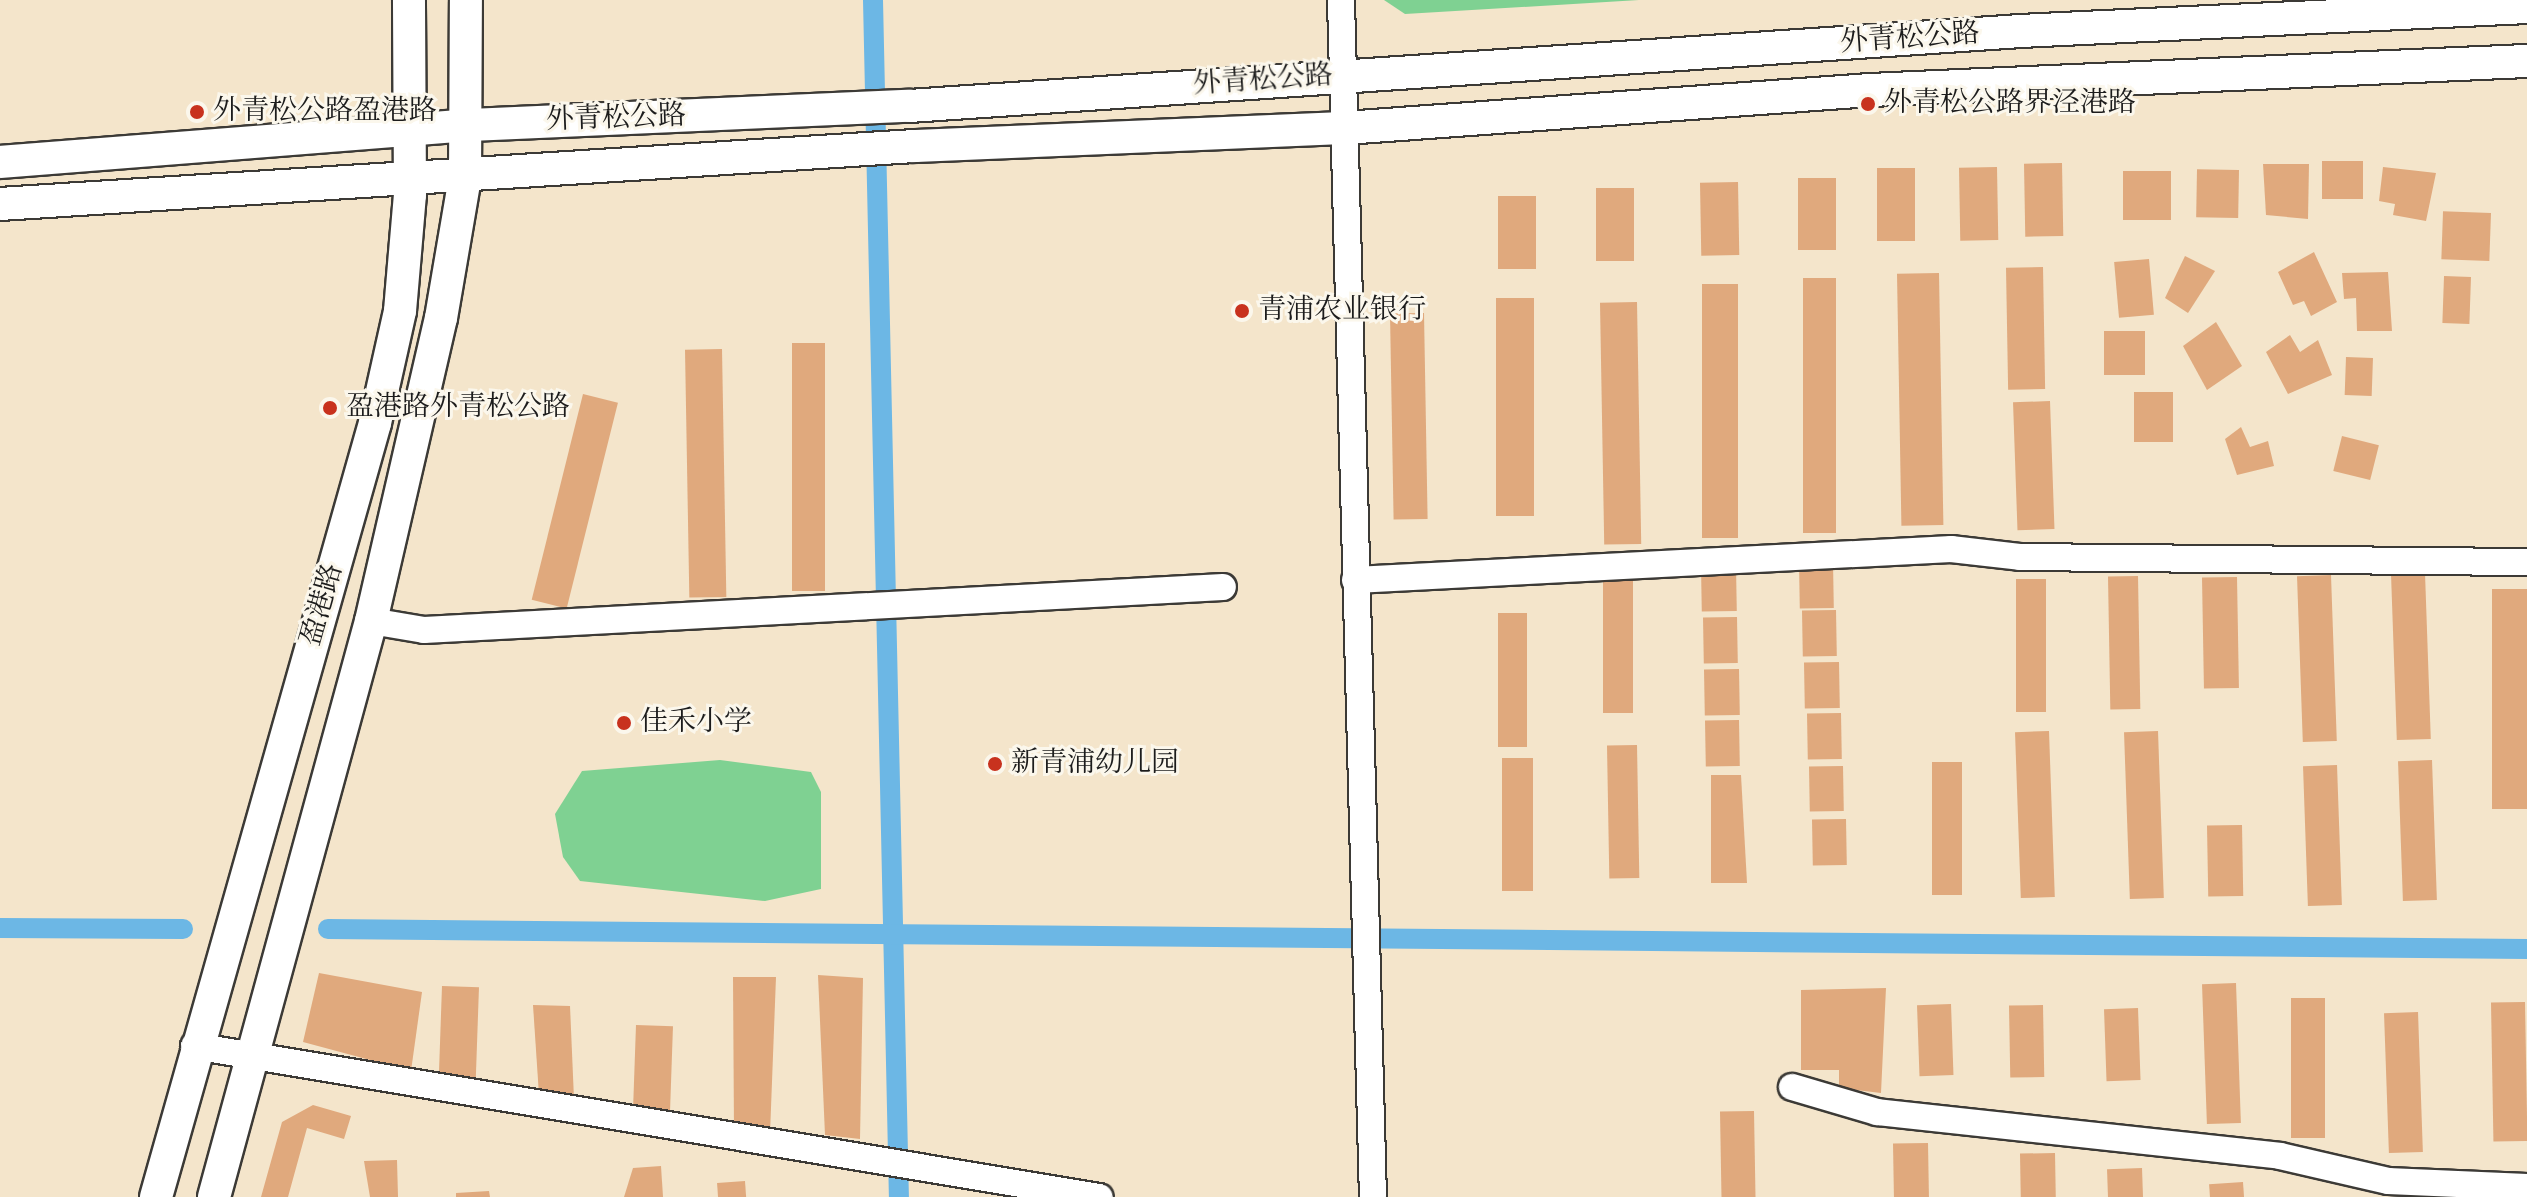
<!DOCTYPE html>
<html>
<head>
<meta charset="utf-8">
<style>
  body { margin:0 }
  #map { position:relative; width:2527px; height:1197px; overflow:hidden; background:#f4e5cb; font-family:"Old Standard TT","Noto Serif SC",serif }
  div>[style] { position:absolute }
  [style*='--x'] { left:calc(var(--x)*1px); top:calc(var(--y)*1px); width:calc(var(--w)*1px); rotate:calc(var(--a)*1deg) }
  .green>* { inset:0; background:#7fd192 }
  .canal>* { height:20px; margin:-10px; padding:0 10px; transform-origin:10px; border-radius:10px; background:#6cb7e5 }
  .building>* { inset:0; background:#e0a97d; transform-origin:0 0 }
  .roads { filter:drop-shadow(2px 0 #3c3a36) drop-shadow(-2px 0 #3c3a36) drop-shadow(0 2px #3c3a36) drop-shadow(0 -2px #3c3a36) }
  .minor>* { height:26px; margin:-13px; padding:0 13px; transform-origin:13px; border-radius:13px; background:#fff }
  .major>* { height:32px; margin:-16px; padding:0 16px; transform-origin:16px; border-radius:16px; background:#fff }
  .dots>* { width:22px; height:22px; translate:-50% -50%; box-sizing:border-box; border:4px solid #fbf7ec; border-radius:50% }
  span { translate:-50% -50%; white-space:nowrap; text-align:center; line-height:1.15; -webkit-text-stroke:6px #fbf7ec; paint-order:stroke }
  .street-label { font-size:28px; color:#1c1c1c }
  .poi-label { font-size:28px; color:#1c1c1c }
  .left { translate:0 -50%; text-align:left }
</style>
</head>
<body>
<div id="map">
  <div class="green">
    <div style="clip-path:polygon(1384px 0,1639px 0,1405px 14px)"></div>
    <div style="clip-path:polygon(720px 760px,811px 772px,821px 792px,821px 889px,765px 901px,580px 881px,563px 857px,555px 814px,582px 771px)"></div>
  </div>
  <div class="canal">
    <div style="--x:873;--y:0;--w:1197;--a:88.76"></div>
    <div style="--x:0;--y:928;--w:183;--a:0.3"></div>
    <div style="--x:328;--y:929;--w:2199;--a:0.52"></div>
  </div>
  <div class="building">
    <div style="left:2322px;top:161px;width:41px;height:38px"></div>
    <div style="left:2062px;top:163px;width:73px;height:38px;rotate:89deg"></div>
    <div style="clip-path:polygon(2263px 164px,2309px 164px,2308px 219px,2266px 215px)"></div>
    <div style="left:1997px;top:167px;width:73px;height:38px;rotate:89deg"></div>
    <div style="clip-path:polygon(2383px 167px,2436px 173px,2426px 221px,2393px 215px,2395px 204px,2379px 201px)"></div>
    <div style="left:1877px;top:168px;width:38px;height:73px"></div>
    <div style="left:2239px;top:170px;width:48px;height:42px;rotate:91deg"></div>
    <div style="left:2171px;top:171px;width:49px;height:48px;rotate:90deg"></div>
    <div style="left:1798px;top:178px;width:38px;height:72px"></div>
    <div style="left:1738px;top:182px;width:73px;height:38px;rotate:89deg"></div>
    <div style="left:1596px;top:188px;width:38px;height:73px"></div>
    <div style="left:1536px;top:196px;width:73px;height:38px;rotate:90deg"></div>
    <div style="left:2491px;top:213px;width:48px;height:48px;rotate:92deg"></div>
    <div style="clip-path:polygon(2314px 252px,2337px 302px,2311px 316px,2304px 301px,2293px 305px,2278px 272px)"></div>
    <div style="clip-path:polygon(2185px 256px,2215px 271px,2188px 313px,2165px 298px)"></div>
    <div style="left:2149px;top:259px;width:56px;height:35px;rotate:85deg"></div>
    <div style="left:2043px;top:267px;width:122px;height:37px;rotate:89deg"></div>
    <div style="clip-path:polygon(2388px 272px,2392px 331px,2357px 331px,2356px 298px,2344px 299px,2342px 273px)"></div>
    <div style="left:1939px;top:273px;width:252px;height:42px;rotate:89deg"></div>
    <div style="left:2471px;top:277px;width:47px;height:27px;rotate:92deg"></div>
    <div style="left:1803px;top:278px;width:33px;height:255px"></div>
    <div style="left:1738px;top:284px;width:254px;height:36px;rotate:90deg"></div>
    <div style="left:1534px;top:298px;width:218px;height:38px;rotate:90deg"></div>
    <div style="left:1637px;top:302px;width:242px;height:37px;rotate:89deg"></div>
    <div style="left:1424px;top:313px;width:206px;height:34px;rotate:89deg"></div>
    <div style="clip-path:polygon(2216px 322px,2242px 366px,2207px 390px,2183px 346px)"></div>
    <div style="left:2145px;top:331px;width:44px;height:41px;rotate:90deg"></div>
    <div style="clip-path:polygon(2290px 335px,2300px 352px,2318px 340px,2332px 375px,2288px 394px,2266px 352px)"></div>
    <div style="left:825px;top:343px;width:248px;height:33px;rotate:90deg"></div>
    <div style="left:722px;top:349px;width:248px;height:37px;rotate:89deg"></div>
    <div style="left:2346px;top:357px;width:27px;height:38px;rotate:2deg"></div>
    <div style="left:2134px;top:392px;width:39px;height:50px"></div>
    <div style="left:583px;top:394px;width:36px;height:212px;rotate:14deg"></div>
    <div style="left:2050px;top:401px;width:128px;height:37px;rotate:88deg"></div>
    <div style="clip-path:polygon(2241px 427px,2250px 447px,2268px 441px,2274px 466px,2237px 475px,2225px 439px)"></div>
    <div style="left:2342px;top:436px;width:38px;height:36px;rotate:14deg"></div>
    <div style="left:1833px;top:562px;width:46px;height:34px;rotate:89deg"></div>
    <div style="left:1736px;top:566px;width:45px;height:35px;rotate:89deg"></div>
    <div style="left:2425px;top:573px;width:166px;height:34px;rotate:88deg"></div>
    <div style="left:2331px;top:575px;width:166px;height:34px;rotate:88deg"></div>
    <div style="left:2138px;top:576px;width:133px;height:30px;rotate:89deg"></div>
    <div style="left:2237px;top:577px;width:111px;height:35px;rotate:89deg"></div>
    <div style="left:2046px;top:579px;width:133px;height:30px;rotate:90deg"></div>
    <div style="left:1603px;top:580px;width:30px;height:133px"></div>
    <div style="left:2527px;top:589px;width:220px;height:35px;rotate:90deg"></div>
    <div style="left:1836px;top:610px;width:46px;height:34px;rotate:89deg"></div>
    <div style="left:1498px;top:613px;width:29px;height:134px"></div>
    <div style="left:1737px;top:617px;width:46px;height:34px;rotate:89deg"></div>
    <div style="left:1839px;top:662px;width:46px;height:35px;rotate:89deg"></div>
    <div style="left:1739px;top:669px;width:46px;height:35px;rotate:89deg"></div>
    <div style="left:1841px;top:713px;width:46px;height:34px;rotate:89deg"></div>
    <div style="left:1739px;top:720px;width:46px;height:34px;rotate:89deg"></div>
    <div style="left:2049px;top:731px;width:166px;height:34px;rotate:88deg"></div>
    <div style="left:2158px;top:731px;width:167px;height:34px;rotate:88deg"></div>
    <div style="left:1637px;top:745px;width:133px;height:30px;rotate:89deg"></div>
    <div style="left:1502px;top:758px;width:31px;height:133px"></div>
    <div style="left:2432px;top:760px;width:140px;height:34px;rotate:88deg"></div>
    <div style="left:1932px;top:762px;width:30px;height:133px"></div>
    <div style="left:2337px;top:765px;width:140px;height:34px;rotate:88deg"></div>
    <div style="left:1843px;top:766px;width:45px;height:34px;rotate:89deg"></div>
    <div style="clip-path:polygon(1711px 775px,1741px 775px,1747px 883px,1711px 883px)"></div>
    <div style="left:1846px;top:819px;width:46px;height:34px;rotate:89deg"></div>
    <div style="left:2242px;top:825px;width:71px;height:35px;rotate:89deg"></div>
    <div style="clip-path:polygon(319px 973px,422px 992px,411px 1071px,303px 1042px)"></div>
    <div style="clip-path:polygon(818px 975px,863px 978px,860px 1139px,825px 1135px)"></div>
    <div style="clip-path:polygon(733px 977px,776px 977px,770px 1134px,734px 1130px)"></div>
    <div style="left:2236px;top:983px;width:140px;height:34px;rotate:88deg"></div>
    <div style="left:442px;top:986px;width:37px;height:90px;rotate:2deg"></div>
    <div style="clip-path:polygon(1886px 988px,1881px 1093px,1839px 1088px,1839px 1070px,1801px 1070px,1801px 990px)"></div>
    <div style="left:2291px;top:998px;width:34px;height:140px"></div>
    <div style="left:2525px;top:1002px;width:139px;height:34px;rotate:89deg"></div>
    <div style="left:1951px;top:1004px;width:71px;height:34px;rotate:88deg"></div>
    <div style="clip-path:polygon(533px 1005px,570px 1006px,574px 1099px,539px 1095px)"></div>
    <div style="left:2043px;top:1005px;width:72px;height:34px;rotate:89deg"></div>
    <div style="left:2138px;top:1008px;width:72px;height:34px;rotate:88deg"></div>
    <div style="left:2418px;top:1012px;width:140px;height:34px;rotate:88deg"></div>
    <div style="left:636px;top:1025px;width:37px;height:90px;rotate:2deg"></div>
    <div style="clip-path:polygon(313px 1105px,351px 1116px,344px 1139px,307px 1128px,288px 1197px,261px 1197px,282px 1122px)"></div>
    <div style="left:1754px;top:1111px;width:86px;height:34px;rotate:89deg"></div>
    <div style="left:1928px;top:1143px;width:54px;height:35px;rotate:89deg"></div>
    <div style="left:2055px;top:1153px;width:44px;height:35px;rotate:89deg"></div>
    <div style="clip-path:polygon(397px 1160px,398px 1197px,370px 1197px,364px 1161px)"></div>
    <div style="clip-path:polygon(661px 1166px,663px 1197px,624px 1197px,633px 1168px)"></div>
    <div style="left:2142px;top:1168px;width:29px;height:35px;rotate:88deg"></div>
    <div style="left:745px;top:1181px;width:16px;height:28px;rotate:86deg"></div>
    <div style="left:2243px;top:1182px;width:15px;height:34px;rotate:86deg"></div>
    <div style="clip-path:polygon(489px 1191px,490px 1197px,456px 1197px,456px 1193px)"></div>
  </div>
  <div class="roads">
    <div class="minor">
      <div style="--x:1341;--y:0;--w:1197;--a:88.47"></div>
      <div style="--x:1355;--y:580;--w:597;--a:-2.98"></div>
      <div style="--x:1951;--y:549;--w:69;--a:6.6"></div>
      <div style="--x:2020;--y:557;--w:507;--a:0.57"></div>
      <div style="--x:371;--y:621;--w:54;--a:9.6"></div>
      <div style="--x:424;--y:630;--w:800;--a:-3.08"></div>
      <div style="--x:194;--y:1046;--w:918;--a:9.47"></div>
      <div style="--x:1792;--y:1087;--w:89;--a:16.4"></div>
      <div style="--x:1877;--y:1112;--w:405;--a:6.2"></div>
      <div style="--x:2280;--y:1156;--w:111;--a:13"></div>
      <div style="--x:2388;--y:1181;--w:139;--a:2.5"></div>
    </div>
    <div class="major">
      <div style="--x:0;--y:162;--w:470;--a:-4.5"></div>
      <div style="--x:469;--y:125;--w:440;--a:-2.5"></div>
      <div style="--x:909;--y:106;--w:1114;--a:-3.86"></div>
      <div style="--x:2020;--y:31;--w:508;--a:-2.71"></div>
      <div style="--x:0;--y:204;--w:916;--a:-3.63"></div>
      <div style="--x:914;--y:146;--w:431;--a:-2.4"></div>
      <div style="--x:1345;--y:128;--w:526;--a:-4.14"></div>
      <div style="--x:1870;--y:90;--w:658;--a:-2.53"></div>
      <div style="--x:156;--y:1197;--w:804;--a:-74.2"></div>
      <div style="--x:375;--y:423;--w:115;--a:-77.4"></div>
      <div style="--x:400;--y:311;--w:116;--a:-85.1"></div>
      <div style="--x:410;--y:195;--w:195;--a:-90.3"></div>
      <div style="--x:214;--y:1197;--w:597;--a:-74.75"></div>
      <div style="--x:371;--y:621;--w:311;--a:-77"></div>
      <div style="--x:441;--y:318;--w:143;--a:-80.3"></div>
      <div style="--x:465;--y:177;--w:177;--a:-89.7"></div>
    </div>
  </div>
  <div class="dots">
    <div style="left:1868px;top:104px;background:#c8321e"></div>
    <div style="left:197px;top:112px;background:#c8321e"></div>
    <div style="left:1242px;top:311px;background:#c8321e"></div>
    <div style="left:330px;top:408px;background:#c8321e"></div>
    <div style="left:624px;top:723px;background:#c8321e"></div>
    <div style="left:995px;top:764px;background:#c8321e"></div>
  </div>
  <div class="street-label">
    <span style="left:1910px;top:39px;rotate:-4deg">外青松公路</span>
    <span style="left:1263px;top:81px;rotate:-4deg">外青松公路</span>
    <span style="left:616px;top:119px;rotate:-2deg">外青松公路</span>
    <span style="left:323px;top:605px;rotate:-74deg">盈港路</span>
  </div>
  <div class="poi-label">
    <span class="left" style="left:1884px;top:104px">外青松公路界泾港路</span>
    <span class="left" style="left:213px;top:112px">外青松公路盈港路</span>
    <span class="left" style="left:1258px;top:311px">青浦农业银行</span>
    <span class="left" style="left:346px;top:408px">盈港路外青松公路</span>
    <span class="left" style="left:640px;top:723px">佳禾小学</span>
    <span class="left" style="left:1011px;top:764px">新青浦幼儿园</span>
  </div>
</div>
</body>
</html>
